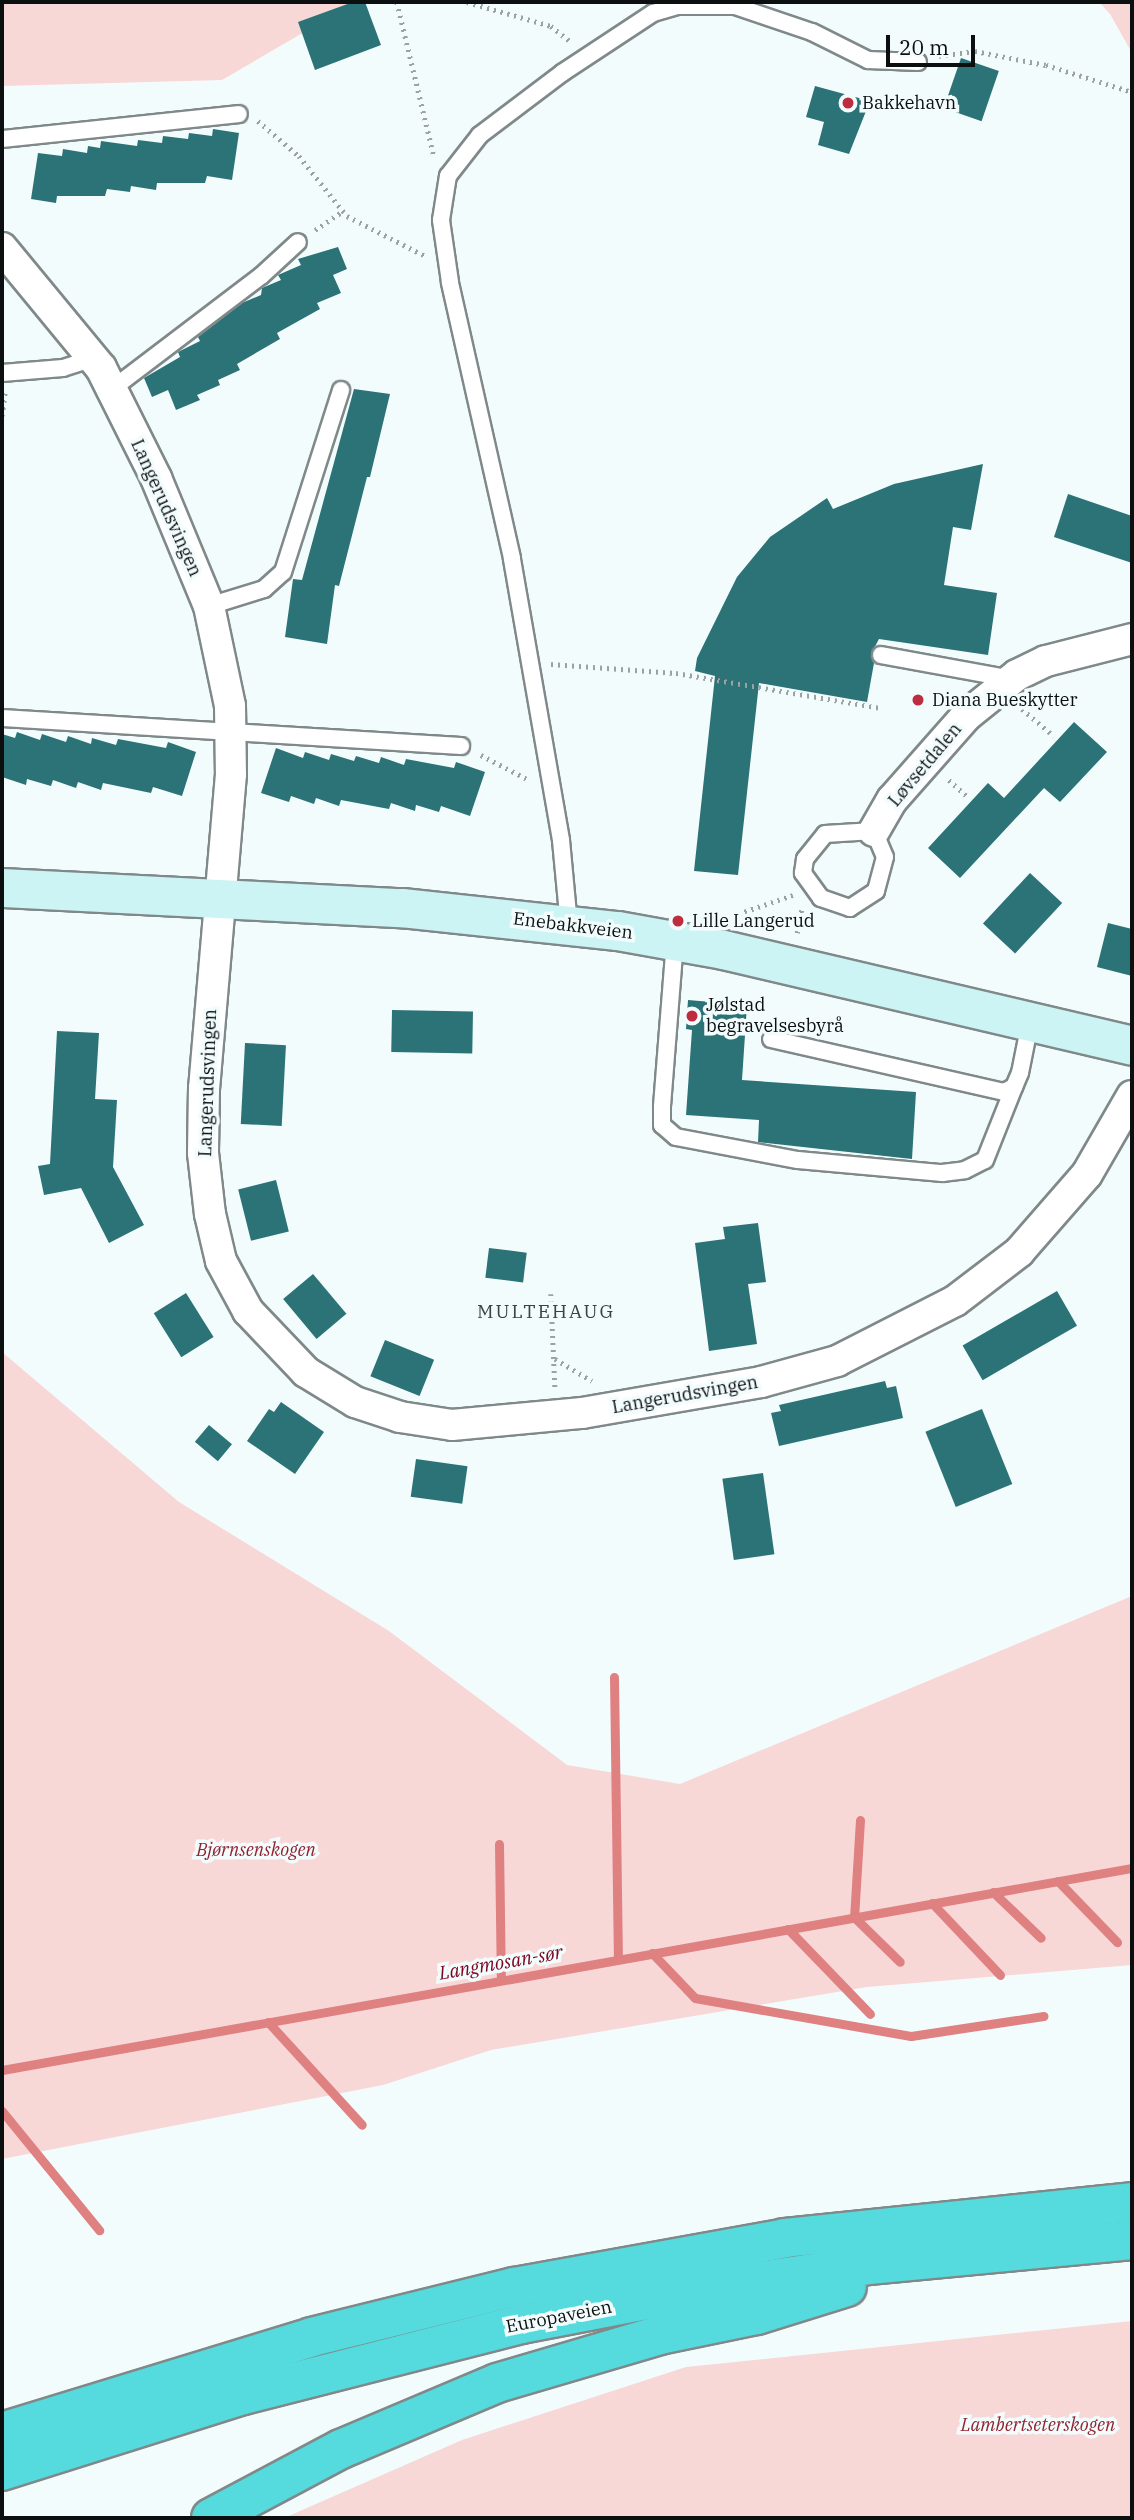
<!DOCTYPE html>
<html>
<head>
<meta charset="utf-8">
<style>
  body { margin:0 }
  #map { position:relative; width:1134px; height:2520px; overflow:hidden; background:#f3fcfd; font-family:"IBM Plex Serif",serif }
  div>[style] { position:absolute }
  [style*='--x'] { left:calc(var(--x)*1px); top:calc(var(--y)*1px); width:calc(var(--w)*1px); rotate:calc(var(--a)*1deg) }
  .green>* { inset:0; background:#f8d7d7 }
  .stream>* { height:9px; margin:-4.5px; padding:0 4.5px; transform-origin:4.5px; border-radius:4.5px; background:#df8081 }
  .building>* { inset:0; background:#2b7376; transform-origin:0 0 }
  .path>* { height:4.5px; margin-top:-2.25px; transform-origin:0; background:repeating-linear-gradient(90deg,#9ba2a2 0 2px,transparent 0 7px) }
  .roads { filter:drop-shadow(2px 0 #808989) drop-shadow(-2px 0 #808989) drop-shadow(0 2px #808989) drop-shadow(0 -2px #808989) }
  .lane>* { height:16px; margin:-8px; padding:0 8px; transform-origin:8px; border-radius:8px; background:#fff }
  .street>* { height:30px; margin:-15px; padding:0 15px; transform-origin:15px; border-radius:15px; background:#fff }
  .secondary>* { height:38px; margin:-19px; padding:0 19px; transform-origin:19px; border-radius:19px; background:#ccf4f5 }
  .highway>* { height:38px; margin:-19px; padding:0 19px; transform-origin:19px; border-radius:19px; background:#55dade }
  .dots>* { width:19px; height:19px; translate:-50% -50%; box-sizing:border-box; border:4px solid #f3fcfd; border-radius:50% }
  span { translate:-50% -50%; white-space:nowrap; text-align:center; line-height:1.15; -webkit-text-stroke:7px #f3fcfd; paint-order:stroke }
  .poi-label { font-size:18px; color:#0c0f0f }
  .left { translate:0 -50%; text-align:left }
  .street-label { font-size:18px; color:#0c0f0f }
  .park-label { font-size:18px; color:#932330; font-style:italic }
  .neighbourhood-label { font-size:19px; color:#3a4242; letter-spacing:2px }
  .water-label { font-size:19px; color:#7c021d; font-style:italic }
  .frame { position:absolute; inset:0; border:4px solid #0c0f0f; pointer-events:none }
  .scale { position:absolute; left:886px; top:35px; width:89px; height:32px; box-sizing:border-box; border:4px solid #0c0f0f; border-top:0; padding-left:9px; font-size:21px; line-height:24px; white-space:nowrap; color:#0c0f0f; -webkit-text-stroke:5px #f3fcfd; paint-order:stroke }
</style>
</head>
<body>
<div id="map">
  <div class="green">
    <div style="clip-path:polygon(2px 2px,356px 2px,222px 80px,2px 86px)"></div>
    <div style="clip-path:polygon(1099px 2px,1132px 2px,1132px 53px,1110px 14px)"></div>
    <div style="clip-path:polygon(2px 1352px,179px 1502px,389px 1631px,567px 1765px,680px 1784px,1132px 1596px,1132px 1965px,867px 1987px,491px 2050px,383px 2085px,2px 2159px)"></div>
    <div style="clip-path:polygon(1132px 2321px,1132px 2518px,284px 2518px,462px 2440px,686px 2367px)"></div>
  </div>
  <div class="stream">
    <div style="--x:614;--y:1677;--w:282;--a:89.2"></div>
    <div style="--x:860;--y:1820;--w:97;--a:93.5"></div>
    <div style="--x:854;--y:1917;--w:64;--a:44.4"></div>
    <div style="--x:499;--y:1844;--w:136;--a:89.2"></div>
    <div style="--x:1058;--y:1881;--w:85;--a:46"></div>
    <div style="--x:993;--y:1892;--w:66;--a:43.8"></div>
    <div style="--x:932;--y:1903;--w:99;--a:46.6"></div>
    <div style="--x:788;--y:1929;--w:118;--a:46"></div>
    <div style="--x:652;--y:1953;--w:62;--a:46.3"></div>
    <div style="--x:695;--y:1998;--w:219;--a:10"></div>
    <div style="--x:911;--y:2036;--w:134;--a:-8.6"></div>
    <div style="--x:268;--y:2022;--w:139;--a:47.6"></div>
    <div style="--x:2;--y:2070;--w:1148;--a:-10.14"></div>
    <div style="--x:2;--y:2111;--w:154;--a:50.8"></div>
  </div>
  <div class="building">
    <div style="clip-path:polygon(353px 2px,365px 2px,381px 45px,315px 70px,298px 22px)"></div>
    <div style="left:961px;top:58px;width:40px;height:53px;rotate:19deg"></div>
    <div style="clip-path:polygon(815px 86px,870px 101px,849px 154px,818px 145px,824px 122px,806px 117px)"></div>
    <div style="clip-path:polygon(213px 129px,239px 133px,232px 180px,207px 176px,205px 183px,157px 183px,156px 190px,131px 186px,130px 192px,107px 189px,105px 196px,57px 196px,56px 203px,31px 199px,38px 153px,62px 156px,63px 149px,87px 153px,88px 146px,100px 148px,101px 141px,137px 146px,138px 140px,162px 143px,163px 136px,188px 139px,189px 133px,212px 136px)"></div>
    <div style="clip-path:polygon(338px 247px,347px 269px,333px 275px,341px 293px,317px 303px,320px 309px,277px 333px,280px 339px,237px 364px,240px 370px,218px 380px,220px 385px,197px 395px,200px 400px,176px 410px,168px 390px,152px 397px,144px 378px,180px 357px,178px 352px,200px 341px,198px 337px,242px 303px,261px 295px,262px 288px,281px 280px,278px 275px,301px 265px,298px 259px)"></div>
    <div style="clip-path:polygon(354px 389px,390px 394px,370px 477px,367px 477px,339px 586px,335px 585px,327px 644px,285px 637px,293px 579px,302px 580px)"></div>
    <div style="clip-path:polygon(983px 464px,971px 530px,953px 527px,944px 585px,997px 593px,988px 655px,879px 639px,871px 654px,874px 663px,867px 702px,759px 683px,738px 875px,694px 871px,715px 676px,695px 671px,697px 658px,737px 577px,770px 537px,827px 498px,833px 509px,894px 484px)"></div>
    <div style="clip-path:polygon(1068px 494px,1132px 516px,1132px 563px,1054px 537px)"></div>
    <div style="clip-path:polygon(1074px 722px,1107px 752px,1060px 802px,1044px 788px,960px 878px,928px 848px,988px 783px,1004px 798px)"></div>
    <div style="clip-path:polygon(17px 732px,40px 740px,42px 734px,66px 742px,68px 736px,91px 744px,92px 738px,116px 745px,118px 739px,166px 748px,168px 742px,196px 752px,182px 796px,153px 787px,151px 793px,103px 783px,101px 790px,78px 782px,76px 788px,53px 780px,51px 786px,27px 779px,26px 785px,2px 777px,2px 734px,15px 738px)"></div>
    <div style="clip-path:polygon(276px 748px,303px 758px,305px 752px,329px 760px,331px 754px,354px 761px,356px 756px,379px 763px,381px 757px,404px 765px,406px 759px,454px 768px,456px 762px,485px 772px,470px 816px,441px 806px,439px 812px,416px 805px,415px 811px,391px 803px,389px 809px,341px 800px,339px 806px,316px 798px,314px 804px,291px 796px,289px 802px,261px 793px)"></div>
    <div style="left:1030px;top:873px;width:44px;height:69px;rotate:43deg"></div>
    <div style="clip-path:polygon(1108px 923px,1132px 929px,1132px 976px,1097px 967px)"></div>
    <div style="clip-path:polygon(688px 1000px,747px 1005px,742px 1080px,916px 1092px,912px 1159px,758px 1142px,759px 1120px,686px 1115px,692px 1030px,686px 1029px)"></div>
    <div style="left:392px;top:1010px;width:81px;height:42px;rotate:1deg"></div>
    <div style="clip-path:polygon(57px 1031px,99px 1033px,95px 1099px,117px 1100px,113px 1167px,144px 1225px,109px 1243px,81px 1188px,44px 1195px,38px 1166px,50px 1164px)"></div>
    <div style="left:245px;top:1043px;width:41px;height:81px;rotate:3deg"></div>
    <div style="left:276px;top:1180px;width:53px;height:39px;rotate:76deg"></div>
    <div style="clip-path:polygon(758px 1223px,766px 1282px,748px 1284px,757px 1344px,709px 1351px,695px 1243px,725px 1239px,723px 1227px)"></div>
    <div style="left:489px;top:1248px;width:38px;height:30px;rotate:7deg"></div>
    <div style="left:313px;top:1274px;width:52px;height:39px;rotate:50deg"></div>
    <div style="left:1057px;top:1291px;width:40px;height:109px;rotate:60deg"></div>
    <div style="left:186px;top:1293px;width:52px;height:38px;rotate:58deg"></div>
    <div style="left:385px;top:1340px;width:53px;height:39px;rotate:22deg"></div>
    <div style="clip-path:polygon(885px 1381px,887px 1388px,896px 1386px,903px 1418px,779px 1446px,771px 1413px,781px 1411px,779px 1405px)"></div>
    <div style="clip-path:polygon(281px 1402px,324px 1432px,295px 1474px,247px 1441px,269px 1409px,274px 1412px)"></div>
    <div style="left:982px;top:1409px;width:81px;height:61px;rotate:68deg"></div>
    <div style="left:209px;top:1425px;width:30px;height:22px;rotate:40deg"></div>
    <div style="left:416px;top:1459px;width:52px;height:38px;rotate:8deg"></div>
    <div style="left:763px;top:1473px;width:82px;height:41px;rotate:82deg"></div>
  </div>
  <div class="path">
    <div style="--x:397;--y:2;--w:158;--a:76.5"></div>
    <div style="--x:467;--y:2;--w:87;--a:15.9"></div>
    <div style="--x:551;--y:26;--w:26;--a:39"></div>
    <div style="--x:939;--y:56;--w:36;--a:-8"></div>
    <div style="--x:975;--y:51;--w:72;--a:11.2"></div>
    <div style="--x:1046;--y:65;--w:90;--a:17.4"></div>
    <div style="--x:258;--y:121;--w:54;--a:40.5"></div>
    <div style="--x:299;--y:156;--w:77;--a:51.3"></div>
    <div style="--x:347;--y:216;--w:88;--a:27.1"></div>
    <div style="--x:315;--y:230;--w:34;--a:-34"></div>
    <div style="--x:2;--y:416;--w:23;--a:-83"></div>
    <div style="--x:551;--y:664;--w:125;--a:4.1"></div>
    <div style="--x:676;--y:673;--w:207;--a:9.7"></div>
    <div style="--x:1022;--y:709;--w:42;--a:40.2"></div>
    <div style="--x:481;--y:755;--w:54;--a:27.5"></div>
    <div style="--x:949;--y:780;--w:25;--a:42"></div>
    <div style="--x:736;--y:919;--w:5;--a:-68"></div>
    <div style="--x:738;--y:914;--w:58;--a:-19.1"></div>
    <div style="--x:797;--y:933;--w:25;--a:-79"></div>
    <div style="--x:551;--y:1294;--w:93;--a:87.5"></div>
    <div style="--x:555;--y:1359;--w:43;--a:30.7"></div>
  </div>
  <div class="roads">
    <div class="lane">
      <div style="--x:2;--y:139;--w:238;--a:-6"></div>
      <div style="--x:2;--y:373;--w:61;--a:-4.7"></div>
      <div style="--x:63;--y:368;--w:33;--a:-18"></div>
      <div style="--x:112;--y:389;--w:187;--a:-37.2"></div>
      <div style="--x:261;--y:276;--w:50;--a:-42.6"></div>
      <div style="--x:209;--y:606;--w:58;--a:-17.2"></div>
      <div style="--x:264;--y:589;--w:25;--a:-42"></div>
      <div style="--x:283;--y:572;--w:191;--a:-72.3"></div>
      <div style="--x:881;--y:655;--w:133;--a:10.4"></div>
      <div style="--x:2;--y:718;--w:460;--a:3.5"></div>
      <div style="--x:874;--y:831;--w:28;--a:67"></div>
      <div style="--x:885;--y:857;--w:35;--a:105"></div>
      <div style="--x:876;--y:891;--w:31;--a:147"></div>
      <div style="--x:850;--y:908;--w:31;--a:-161"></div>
      <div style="--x:821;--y:898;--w:31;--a:-126"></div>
      <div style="--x:803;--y:873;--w:14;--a:-82"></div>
      <div style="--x:805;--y:859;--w:32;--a:-51"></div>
      <div style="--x:825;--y:834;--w:49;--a:-3.5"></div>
      <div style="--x:569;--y:925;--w:85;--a:-95.4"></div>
      <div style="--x:561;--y:840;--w:286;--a:-99.9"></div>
      <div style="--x:512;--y:558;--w:283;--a:-102.7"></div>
      <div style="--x:450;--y:282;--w:63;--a:-98.3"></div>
      <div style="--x:441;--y:220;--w:45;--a:-81"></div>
      <div style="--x:448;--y:176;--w:52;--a:-52"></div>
      <div style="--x:480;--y:135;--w:103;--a:-37.1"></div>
      <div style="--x:562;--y:73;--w:109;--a:-33.4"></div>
      <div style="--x:653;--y:13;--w:26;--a:-16"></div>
      <div style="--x:678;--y:6;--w:57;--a:0"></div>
      <div style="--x:735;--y:6;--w:81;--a:18.7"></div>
      <div style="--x:812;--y:32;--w:63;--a:26.6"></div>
      <div style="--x:868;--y:60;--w:50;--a:2.3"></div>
      <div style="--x:675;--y:941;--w:167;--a:94.5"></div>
      <div style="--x:662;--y:1107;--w:18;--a:90"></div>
      <div style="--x:662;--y:1125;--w:18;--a:41"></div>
      <div style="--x:676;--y:1137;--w:124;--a:10.7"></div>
      <div style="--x:798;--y:1160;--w:145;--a:5.2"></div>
      <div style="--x:942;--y:1173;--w:23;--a:-7"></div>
      <div style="--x:965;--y:1170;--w:22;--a:-27"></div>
      <div style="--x:985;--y:1160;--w:79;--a:-68.3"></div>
      <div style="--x:771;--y:1039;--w:239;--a:12.8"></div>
      <div style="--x:1004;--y:1092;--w:11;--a:-27"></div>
      <div style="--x:1014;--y:1087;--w:15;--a:-67"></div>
      <div style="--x:1020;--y:1073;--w:51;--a:-78.7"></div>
    </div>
    <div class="street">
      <div style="--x:2;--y:248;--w:156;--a:50.5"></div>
      <div style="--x:101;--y:368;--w:123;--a:63.4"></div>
      <div style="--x:156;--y:478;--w:139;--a:67.5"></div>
      <div style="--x:209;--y:606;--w:102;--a:78.1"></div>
      <div style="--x:230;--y:706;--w:68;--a:89.2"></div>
      <div style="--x:231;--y:774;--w:315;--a:94.9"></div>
      <div style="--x:204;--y:1088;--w:65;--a:90.9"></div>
      <div style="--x:203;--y:1153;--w:61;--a:83.5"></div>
      <div style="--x:210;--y:1214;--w:48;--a:76.8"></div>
      <div style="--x:221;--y:1261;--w:57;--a:61.6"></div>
      <div style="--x:248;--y:1311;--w:84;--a:46.4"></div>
      <div style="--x:306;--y:1372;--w:57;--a:31.5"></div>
      <div style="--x:355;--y:1402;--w:47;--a:18.4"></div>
      <div style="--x:400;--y:1417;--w:53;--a:8.7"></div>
      <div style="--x:452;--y:1425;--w:131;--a:-5.3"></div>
      <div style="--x:582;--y:1413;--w:182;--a:-9.8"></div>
      <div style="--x:761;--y:1382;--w:79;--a:-15.4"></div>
      <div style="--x:837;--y:1361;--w:132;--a:-27"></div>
      <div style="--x:955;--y:1301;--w:81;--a:-37.4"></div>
      <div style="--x:1019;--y:1252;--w:103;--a:-48.9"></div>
      <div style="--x:1087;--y:1174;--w:90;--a:-60"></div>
      <div style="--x:874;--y:831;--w:36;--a:-60"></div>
      <div style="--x:892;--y:800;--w:112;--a:-48.6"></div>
      <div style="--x:966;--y:716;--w:65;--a:-38.8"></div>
      <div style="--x:1017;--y:675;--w:32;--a:-26"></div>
      <div style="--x:1046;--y:661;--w:89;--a:-14.3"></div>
    </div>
    <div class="secondary">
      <div style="--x:2;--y:888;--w:400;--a:2.9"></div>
      <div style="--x:402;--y:908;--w:217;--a:6.1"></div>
      <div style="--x:618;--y:931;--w:108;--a:10.2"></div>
      <div style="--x:724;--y:950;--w:419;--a:13.2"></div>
    </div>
    <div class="highway">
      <div style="--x:2;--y:2432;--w:324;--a:-17"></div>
      <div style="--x:312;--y:2337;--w:208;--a:-13.9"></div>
      <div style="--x:514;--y:2287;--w:275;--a:-10.2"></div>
      <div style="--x:785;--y:2238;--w:349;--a:-5.9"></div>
      <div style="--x:2;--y:2471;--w:253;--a:-17.5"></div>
      <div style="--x:243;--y:2395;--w:287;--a:-14.3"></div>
      <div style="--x:521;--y:2324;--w:186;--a:-10.8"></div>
      <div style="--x:704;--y:2289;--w:167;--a:-8.3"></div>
      <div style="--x:869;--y:2265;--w:264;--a:-5.4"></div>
      <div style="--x:211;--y:2518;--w:147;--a:-28"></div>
      <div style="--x:341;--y:2449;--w:169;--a:-22.9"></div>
      <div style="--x:497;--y:2383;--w:170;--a:-16.4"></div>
      <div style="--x:660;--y:2335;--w:99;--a:-11.7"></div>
      <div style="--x:757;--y:2315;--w:94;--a:-17.3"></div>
    </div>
  </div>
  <div class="dots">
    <div style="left:848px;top:103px;background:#bd2c3f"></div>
    <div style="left:918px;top:700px;background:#bd2c3f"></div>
    <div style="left:678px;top:921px;background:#bd2c3f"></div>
    <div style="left:692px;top:1016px;background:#bd2c3f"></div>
  </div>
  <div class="poi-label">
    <span class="left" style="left:862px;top:103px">Bakkehavn</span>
    <span class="left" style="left:932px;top:700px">Diana Bueskytter</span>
    <span class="left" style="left:692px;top:921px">Lille Langerud</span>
    <span class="left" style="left:706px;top:1016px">Jølstad<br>begravelsesbyrå</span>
  </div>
  <div class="street-label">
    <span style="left:166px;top:508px;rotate:66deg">Langerudsvingen</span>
    <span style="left:925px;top:765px;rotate:-50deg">Løvsetdalen</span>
    <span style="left:573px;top:926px;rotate:7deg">Enebakkveien</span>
    <span style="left:208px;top:1083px;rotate:-88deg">Langerudsvingen</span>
    <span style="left:685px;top:1395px;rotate:-10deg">Langerudsvingen</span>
    <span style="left:559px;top:2317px;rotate:-11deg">Europaveien</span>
  </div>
  <div class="park-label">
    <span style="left:256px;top:1850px">Bjørnsenskogen</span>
    <span style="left:1038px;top:2425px">Lambertseterskogen</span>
  </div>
  <div class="neighbourhood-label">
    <span style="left:546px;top:1312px">MULTEHAUG</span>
  </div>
  <div class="water-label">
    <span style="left:501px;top:1963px;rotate:-10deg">Langmosan-sør</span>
  </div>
  <div class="frame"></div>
  <div class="scale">20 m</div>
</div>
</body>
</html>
